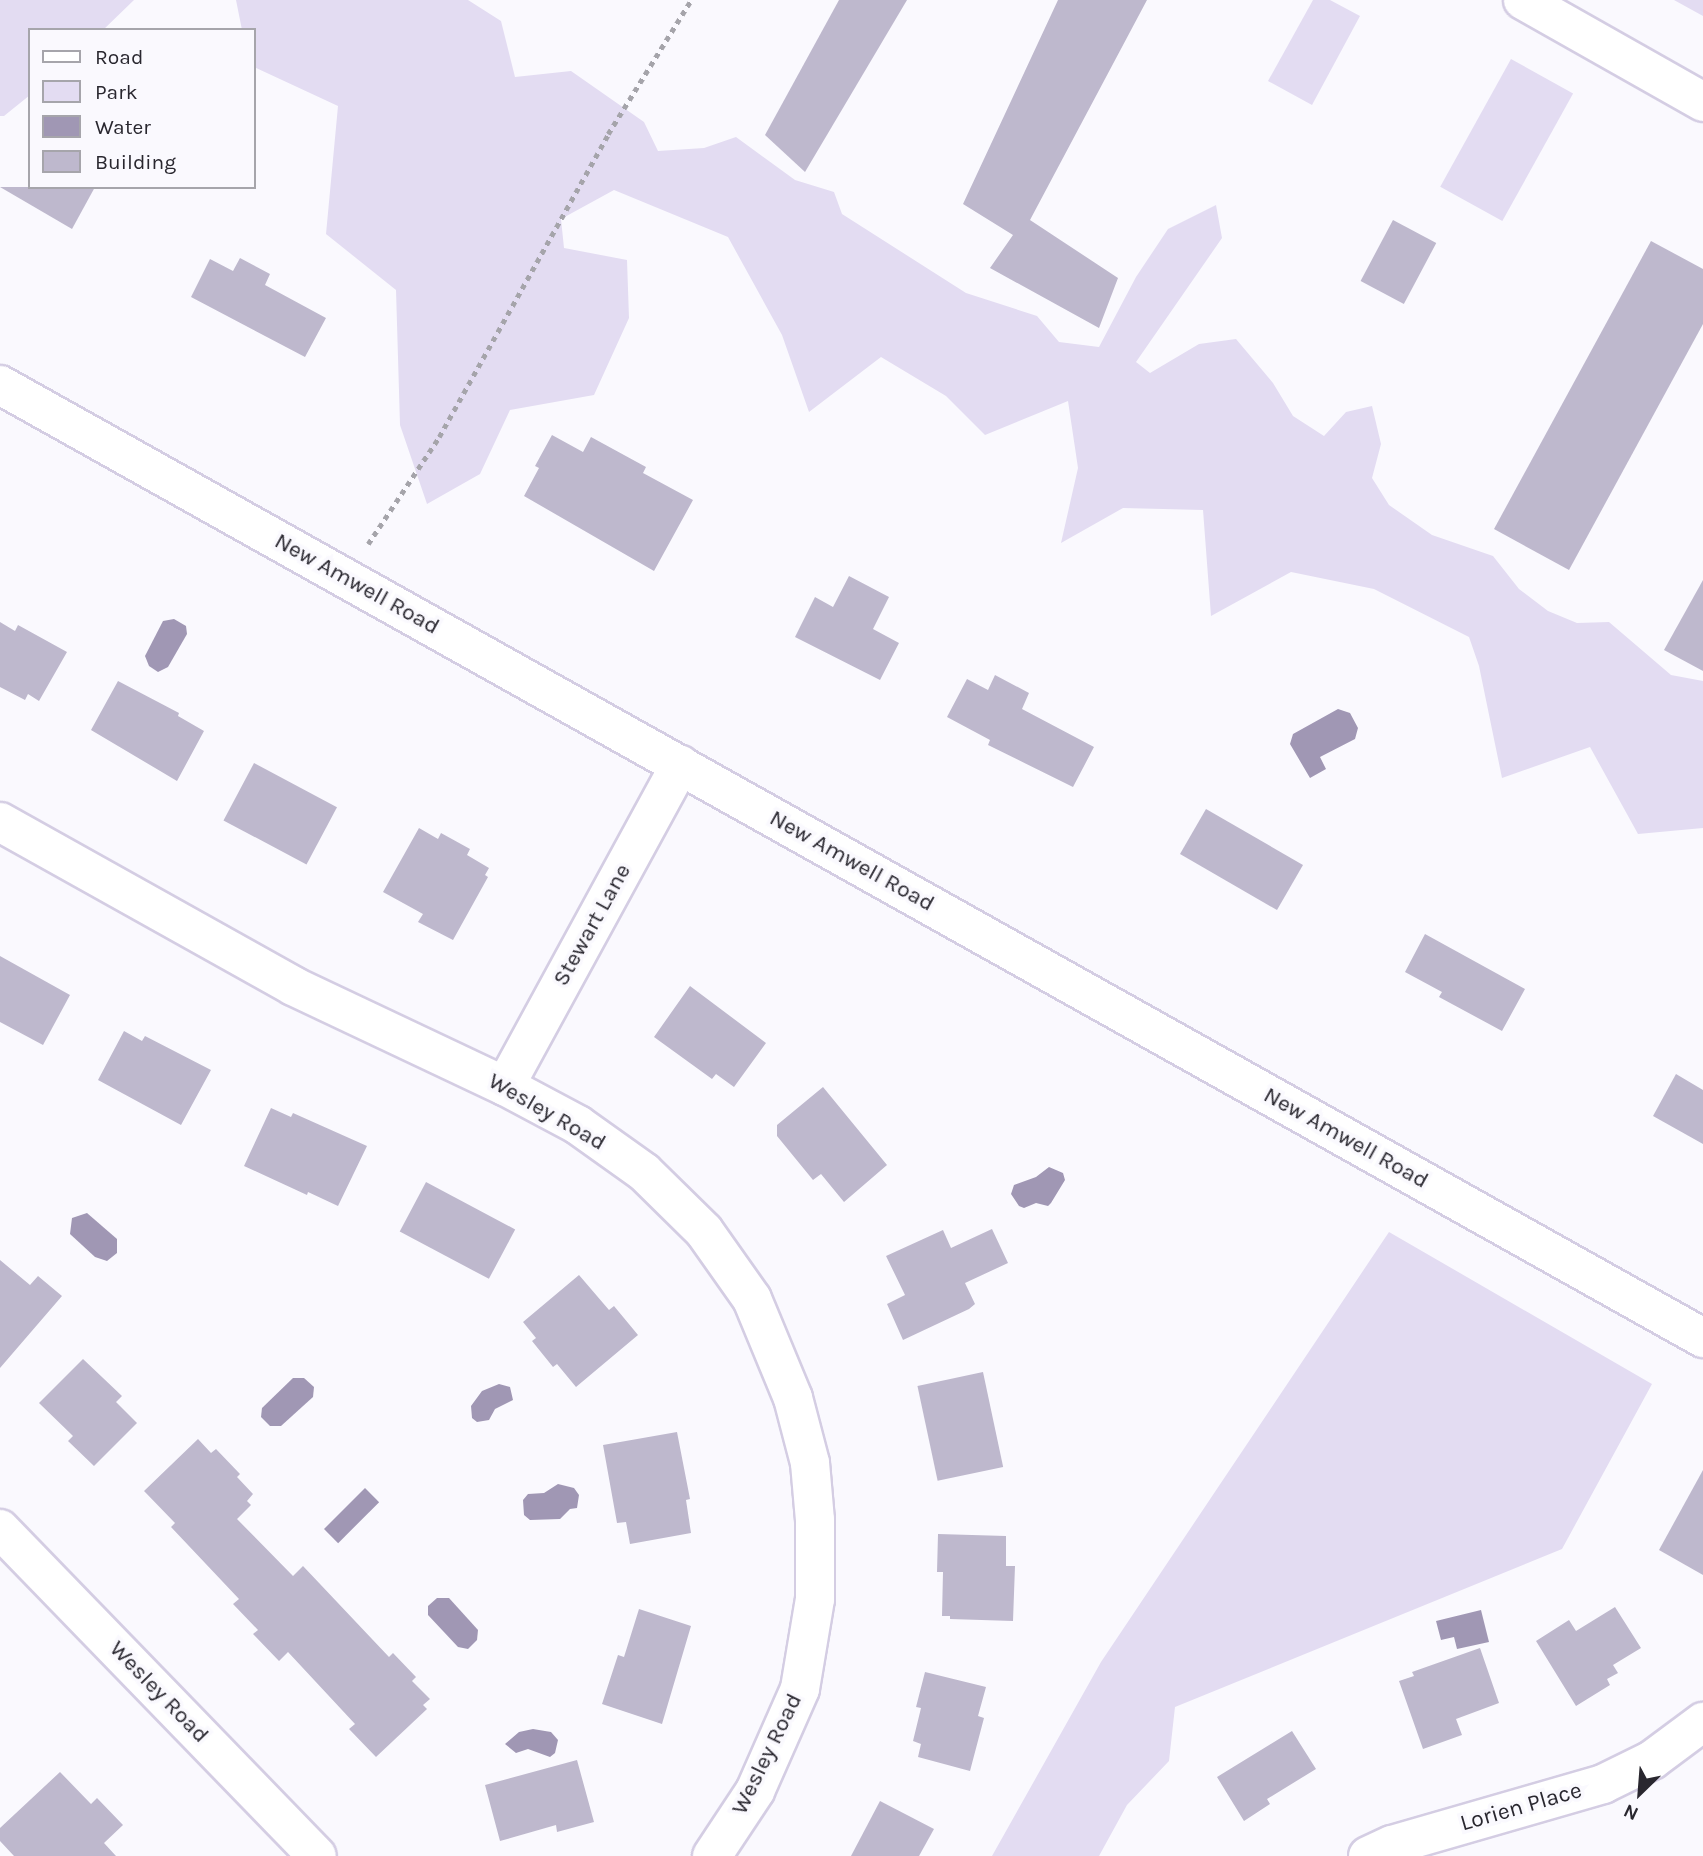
<!DOCTYPE html>
<html>
<head>
<meta charset="utf-8">
<style>
  body { margin:0 }
  #map { position:relative; width:1703px; height:1856px; overflow:hidden; background:#faf9fe; font-family:Karla,sans-serif }
  div>[style] { position:absolute }
  [style*='--x'] { left:calc(var(--x)*1px); top:calc(var(--y)*1px); width:calc(var(--w)*1px); rotate:calc(var(--a)*1deg) }
  .green>* { inset:0; background:#e3dcf2; transform-origin:0 0 }
  .water>* { inset:0; background:#a097b4; transform-origin:0 0 }
  .building>* { inset:0; background:#beb8cd; transform-origin:0 0 }
  .path>* { height:4.5px; margin-top:-2.25px; transform-origin:0; background:repeating-linear-gradient(90deg,#a5a4aa 0 5px,transparent 0 10px) }
  .roads { filter:drop-shadow(2px 0 #d4cde3) drop-shadow(-2px 0 #d4cde3) drop-shadow(0 2px #d4cde3) drop-shadow(0 -2px #d4cde3) }
  .minor>* { height:38px; margin:-19px; padding:0 19px; transform-origin:19px; border-radius:19px; background:#fff }
  .tertiary>* { height:38px; margin:-19px; padding:0 19px; transform-origin:19px; border-radius:19px; background:#fff }
  span { translate:-50% -50%; white-space:nowrap; text-align:center; line-height:1.15; -webkit-text-stroke:7px #faf9fe; paint-order:stroke }
  .street-label { font-size:23px; color:#29272f }
  .legend { position:absolute; left:28px; top:28px; width:228px; height:161px; box-sizing:border-box; background:#faf9fe; border:2px solid #a6a5ab; margin:0; padding:9px 12px; list-style:none; font-size:21px; color:#29272f }
  .legend li { display:flex; align-items:center; gap:14px; height:35px }
  .legend b { width:35px; border:2px solid #a6a5ab }
  .north { position:absolute; left:1605px; top:1758px; width:70px; height:70px; -webkit-text-stroke:5px #faf9fe; paint-order:stroke; rotate:205deg; font-size:19px; font-weight:700; line-height:28px; text-align:center; color:#29272f }
  .north::after { content:''; display:block; margin:auto; width:24px; height:32px; background:#29272f; clip-path:polygon(50% 0,100% 100%,50% 72%,0 100%) }
</style>
</head>
<body>
<div id="map">
  <div class="green">
    <div style="clip-path:polygon(0 0,134px 0,103px 30px,30px 30px,30px 95px,4px 116px,0 116px)"></div>
    <div style="clip-path:polygon(236px 0,468px 0,501px 21px,515px 77px,571px 71px,644px 122px,658px 151px,704px 148px,736px 137px,795px 180px,834px 192px,842px 214px,966px 293px,1037px 316px,1059px 342px,1099px 347px,1136px 277px,1168px 229px,1216px 205px,1222px 238px,1136px 362px,1150px 373px,1199px 344px,1236px 339px,1273px 383px,1293px 416px,1324px 436px,1346px 412px,1372px 406px,1381px 444px,1372px 478px,1389px 505px,1432px 535px,1493px 556px,1519px 589px,1548px 611px,1577px 623px,1609px 622px,1671px 675px,1703px 681px,1703px 828px,1638px 834px,1590px 747px,1502px 778px,1479px 666px,1469px 637px,1374px 589px,1291px 572px,1211px 616px,1203px 510px,1123px 508px,1061px 543px,1078px 468px,1068px 401px,985px 435px,946px 396px,881px 357px,809px 412px,782px 335px,728px 237px,614px 190px,561px 219px,564px 248px,627px 260px,629px 318px,594px 395px,510px 410px,480px 474px,427px 504px,400px 425px,396px 290px,326px 234px,338px 106px,254px 67px,254px 30px,242px 30px)"></div>
    <div style="clip-path:polygon(1313px 0,1330px 0,1360px 16px,1312px 105px,1268px 81px)"></div>
    <div style="clip-path:polygon(1674px 0,1703px 0,1703px 16px)"></div>
    <div style="left:1511px;top:59px;width:71px;height:146px;rotate:29deg"></div>
    <div style="clip-path:polygon(1389px 1232px,1652px 1384px,1562px 1549px,1175px 1707px,1169px 1761px,1127px 1805px,1099px 1856px,992px 1856px,1101px 1662px)"></div>
  </div>
  <div class="water">
    <div style="clip-path:polygon(174px 619px,186px 626px,187px 634px,168px 667px,158px 672px,149px 666px,145px 656px,163px 621px)"></div>
    <div style="clip-path:polygon(1338px 709px,1350px 713px,1358px 728px,1355px 739px,1320px 757px,1326px 769px,1310px 778px,1290px 744px,1293px 734px)"></div>
    <div style="clip-path:polygon(1049px 1167px,1063px 1173px,1065px 1180px,1051px 1203px,1048px 1206px,1036px 1203px,1024px 1208px,1019px 1206px,1011px 1194px,1014px 1185px,1036px 1177px)"></div>
    <div style="clip-path:polygon(87px 1213px,117px 1239px,117px 1253px,107px 1261px,95px 1257px,70px 1234px,72px 1218px)"></div>
    <div style="clip-path:polygon(293px 1378px,304px 1378px,314px 1387px,313px 1397px,281px 1426px,270px 1426px,261px 1417px,262px 1408px)"></div>
    <div style="clip-path:polygon(499px 1384px,510px 1387px,513px 1400px,495px 1409px,489px 1420px,477px 1422px,472px 1418px,471px 1406px,482px 1391px)"></div>
    <div style="clip-path:polygon(558px 1484px,574px 1488px,579px 1495px,577px 1508px,570px 1509px,560px 1519px,530px 1520px,524px 1515px,523px 1500px,528px 1494px,544px 1493px)"></div>
    <div style="left:365px;top:1488px;width:20px;height:58px;rotate:45deg"></div>
    <div style="clip-path:polygon(437px 1598px,449px 1598px,478px 1630px,477px 1640px,468px 1649px,458px 1647px,428px 1615px,428px 1606px)"></div>
    <div style="clip-path:polygon(1481px 1610px,1489px 1642px,1457px 1649px,1454px 1637px,1441px 1640px,1436px 1621px)"></div>
    <div style="clip-path:polygon(533px 1729px,551px 1732px,558px 1740px,555px 1753px,550px 1757px,528px 1749px,516px 1753px,505px 1744px,519px 1732px)"></div>
  </div>
  <div class="building">
    <div style="clip-path:polygon(839px 0,907px 0,805px 172px,765px 135px)"></div>
    <div style="clip-path:polygon(1058px 0,1147px 0,1030px 220px,1118px 278px,1099px 328px,990px 268px,1013px 235px,963px 204px)"></div>
    <div style="clip-path:polygon(0 187px,95px 187px,72px 229px)"></div>
    <div style="left:1393px;top:220px;width:49px;height:69px;rotate:28deg"></div>
    <div style="clip-path:polygon(1651px 241px,1703px 269px,1703px 324px,1569px 570px,1494px 529px)"></div>
    <div style="clip-path:polygon(240px 258px,270px 274px,265px 285px,326px 318px,305px 357px,191px 297px,210px 259px,233px 271px)"></div>
    <div style="clip-path:polygon(552px 435px,583px 452px,591px 437px,646px 467px,643px 473px,693px 500px,654px 571px,524px 496px,539px 468px,535px 466px)"></div>
    <div style="clip-path:polygon(849px 576px,889px 597px,873px 629px,899px 643px,880px 680px,795px 637px,815px 597px,833px 607px)"></div>
    <div style="clip-path:polygon(1703px 580px,1703px 671px,1664px 650px)"></div>
    <div style="clip-path:polygon(0 622px,15px 631px,18px 625px,67px 652px,39px 701px,28px 694px,25px 700px,0 687px)"></div>
    <div style="clip-path:polygon(995px 675px,1029px 693px,1022px 709px,1094px 747px,1073px 787px,988px 745px,990px 740px,947px 717px,967px 679px,988px 690px)"></div>
    <div style="clip-path:polygon(118px 681px,179px 713px,178px 716px,204px 731px,177px 781px,91px 730px)"></div>
    <div style="left:254px;top:763px;width:94px;height:65px;rotate:28deg"></div>
    <div style="left:1206px;top:809px;width:112px;height:52px;rotate:30deg"></div>
    <div style="clip-path:polygon(419px 828px,438px 839px,441px 833px,470px 849px,467px 855px,489px 868px,485px 875px,488px 877px,453px 940px,418px 922px,423px 914px,383px 892px)"></div>
    <div style="clip-path:polygon(1425px 934px,1525px 989px,1502px 1031px,1439px 997px,1442px 992px,1405px 972px)"></div>
    <div style="clip-path:polygon(0 956px,70px 995px,43px 1045px,0 1022px)"></div>
    <div style="clip-path:polygon(690px 986px,766px 1043px,734px 1087px,716px 1074px,712px 1079px,654px 1037px)"></div>
    <div style="clip-path:polygon(124px 1031px,142px 1041px,145px 1036px,211px 1070px,181px 1125px,98px 1080px)"></div>
    <div style="clip-path:polygon(1676px 1074px,1703px 1090px,1703px 1144px,1653px 1116px)"></div>
    <div style="clip-path:polygon(823px 1087px,887px 1165px,844px 1202px,821px 1174px,813px 1180px,777px 1136px,777px 1125px)"></div>
    <div style="clip-path:polygon(271px 1108px,291px 1117px,293px 1113px,367px 1146px,338px 1206px,308px 1192px,307px 1195px,244px 1166px)"></div>
    <div style="left:426px;top:1182px;width:101px;height:56px;rotate:28deg"></div>
    <div style="clip-path:polygon(992px 1229px,1008px 1263px,965px 1283px,975px 1304px,969px 1309px,903px 1340px,887px 1304px,905px 1295px,886px 1256px,943px 1230px,951px 1248px)"></div>
    <div style="clip-path:polygon(0 1260px,30px 1285px,38px 1276px,62px 1296px,0 1368px)"></div>
    <div style="clip-path:polygon(579px 1275px,609px 1310px,614px 1306px,638px 1335px,576px 1387px,557px 1364px,553px 1367px,532px 1341px,536px 1338px,523px 1322px)"></div>
    <div style="clip-path:polygon(83px 1359px,122px 1396px,116px 1402px,137px 1423px,94px 1466px,68px 1441px,73px 1436px,39px 1403px)"></div>
    <div style="left:983px;top:1372px;width:97px;height:67px;rotate:78deg"></div>
    <div style="clip-path:polygon(677px 1432px,690px 1499px,686px 1500px,691px 1533px,630px 1544px,626px 1522px,617px 1523px,603px 1445px)"></div>
    <div style="clip-path:polygon(198px 1439px,211px 1453px,216px 1449px,240px 1474px,237px 1477px,253px 1494px,247px 1501px,251px 1505px,237px 1519px,293px 1576px,303px 1566px,389px 1657px,393px 1653px,416px 1677px,412px 1681px,430px 1699px,423px 1705px,427px 1709px,376px 1757px,349px 1729px,355px 1724px,288px 1652px,279px 1661px,253px 1634px,258px 1630px,233px 1604px,239px 1599px,171px 1527px,175px 1523px,144px 1491px)"></div>
    <div style="clip-path:polygon(1703px 1470px,1703px 1575px,1659px 1550px)"></div>
    <div style="clip-path:polygon(938px 1534px,1006px 1536px,1006px 1566px,1015px 1566px,1013px 1621px,950px 1619px,950px 1616px,942px 1616px,943px 1572px,937px 1572px)"></div>
    <div style="clip-path:polygon(1615px 1607px,1641px 1648px,1613px 1665px,1618px 1673px,1607px 1679px,1610px 1685px,1576px 1706px,1536px 1641px,1569px 1620px,1576px 1631px)"></div>
    <div style="clip-path:polygon(639px 1609px,691px 1626px,662px 1724px,602px 1704px,618px 1655px,624px 1657px)"></div>
    <div style="clip-path:polygon(1480px 1648px,1499px 1703px,1456px 1719px,1462px 1735px,1423px 1749px,1399px 1681px,1414px 1676px,1412px 1672px)"></div>
    <div style="clip-path:polygon(925px 1672px,986px 1687px,978px 1716px,984px 1718px,970px 1771px,918px 1757px,921px 1744px,913px 1741px,921px 1708px,916px 1707px)"></div>
    <div style="clip-path:polygon(1292px 1731px,1316px 1769px,1267px 1799px,1270px 1804px,1244px 1821px,1217px 1777px)"></div>
    <div style="clip-path:polygon(577px 1760px,594px 1822px,557px 1832px,556px 1825px,500px 1841px,485px 1785px)"></div>
    <div style="clip-path:polygon(60px 1772px,91px 1804px,97px 1798px,123px 1825px,104px 1843px,116px 1856px,14px 1856px,0 1841px,0 1828px)"></div>
    <div style="clip-path:polygon(880px 1801px,934px 1829px,919px 1856px,851px 1856px)"></div>
  </div>
  <div class="path">
    <div style="--x:368;--y:544;--w:128;--a:-56.4"></div>
    <div style="--x:439;--y:437;--w:347;--a:-60.8"></div>
    <div style="--x:608;--y:134;--w:158;--a:-58.2"></div>
  </div>
  <div class="roads">
    <div class="minor">
      <div style="--x:1523;--y:0;--w:207;--a:29.5"></div>
      <div style="--x:0;--y:822;--w:336;--a:29.2"></div>
      <div style="--x:293;--y:986;--w:234;--a:25.3"></div>
      <div style="--x:505;--y:1086;--w:83;--a:28.1"></div>
      <div style="--x:578;--y:1125;--w:81;--a:35.5"></div>
      <div style="--x:644;--y:1172;--w:84;--a:44.5"></div>
      <div style="--x:704;--y:1231;--w:83;--a:54.8"></div>
      <div style="--x:752;--y:1299;--w:107;--a:67.5"></div>
      <div style="--x:793;--y:1398;--w:67;--a:75.3"></div>
      <div style="--x:810;--y:1463;--w:57;--a:85"></div>
      <div style="--x:815;--y:1520;--w:79;--a:90"></div>
      <div style="--x:815;--y:1599;--w:91;--a:99.5"></div>
      <div style="--x:800;--y:1689;--w:111;--a:113.8"></div>
      <div style="--x:755;--y:1791;--w:78;--a:123.5"></div>
      <div style="--x:505;--y:1086;--w:366;--a:-61.4"></div>
      <div style="--x:0;--y:1529;--w:455;--a:45.9"></div>
      <div style="--x:1368;--y:1856;--w:26;--a:-25"></div>
      <div style="--x:1392;--y:1845;--w:220;--a:-16.1"></div>
      <div style="--x:1603;--y:1784;--w:55;--a:-26.1"></div>
      <div style="--x:1652;--y:1760;--w:64;--a:-36.7"></div>
    </div>
    <div class="tertiary">
      <div style="--x:0;--y:385;--w:1952;--a:29.23"></div>
    </div>
  </div>
  <div class="street-label">
    <span style="left:357px;top:584px;rotate:29deg">New Amwell Road</span>
    <span style="left:852px;top:861px;rotate:29deg">New Amwell Road</span>
    <span style="left:592px;top:925px;rotate:-61deg">Stewart Lane</span>
    <span style="left:547px;top:1112px;rotate:30deg">Wesley Road</span>
    <span style="left:1346px;top:1138px;rotate:29deg">New Amwell Road</span>
    <span style="left:159px;top:1692px;rotate:46deg">Wesley Road</span>
    <span style="left:767px;top:1754px;rotate:-64deg">Wesley Road</span>
    <span style="left:1521px;top:1807px;rotate:-16deg">Lorien Place</span>
  </div>
  <ul class="legend">
  <li><b style="height:9px;background:#fff"></b>Road</li>
  <li><b style="height:19px;background:#e3dcf2"></b>Park</li>
  <li><b style="height:19px;background:#a097b4"></b>Water</li>
  <li><b style="height:19px;background:#beb8cd"></b>Building</li>
  </ul>
  <div class="north">N</div>
</div>
</body>
</html>
